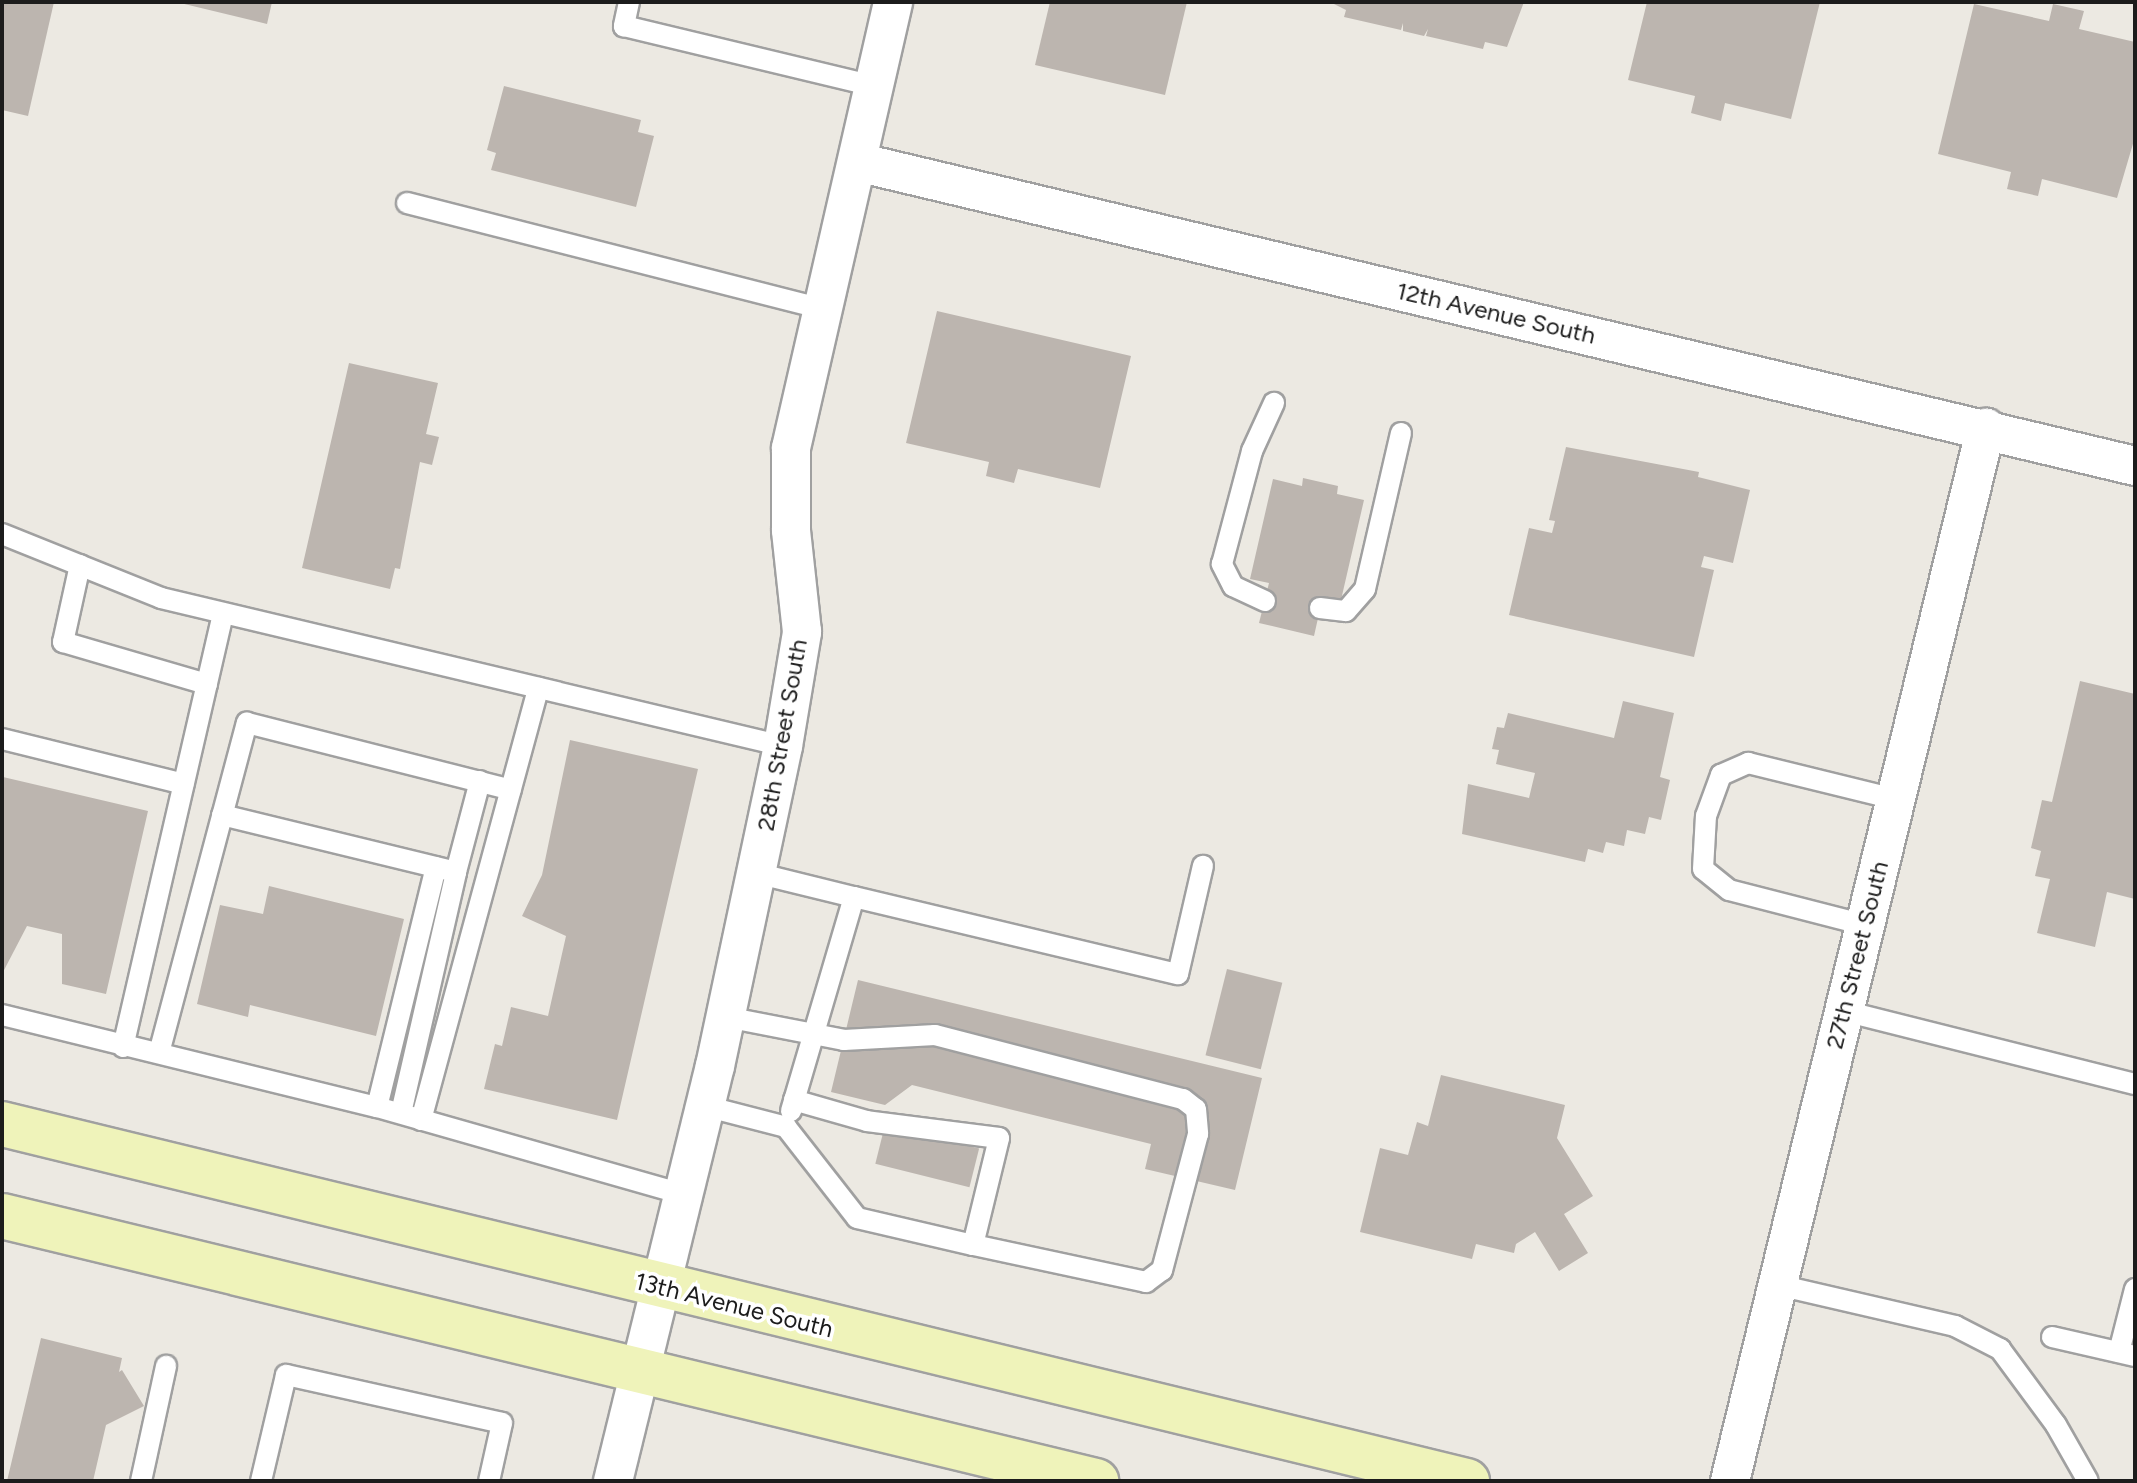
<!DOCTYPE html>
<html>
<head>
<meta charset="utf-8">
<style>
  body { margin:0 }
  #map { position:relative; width:2137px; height:1483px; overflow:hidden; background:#ece9e2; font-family:Figtree,sans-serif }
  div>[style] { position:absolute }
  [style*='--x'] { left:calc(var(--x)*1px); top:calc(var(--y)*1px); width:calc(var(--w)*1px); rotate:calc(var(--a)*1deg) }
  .building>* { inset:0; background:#bcb5af; transform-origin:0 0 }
  .roads { filter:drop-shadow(2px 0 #a0a0a0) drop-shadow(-2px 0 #a0a0a0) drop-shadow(0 2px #a0a0a0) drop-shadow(0 -2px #a0a0a0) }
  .lane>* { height:20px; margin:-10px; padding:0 10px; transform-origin:10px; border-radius:10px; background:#fff }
  .street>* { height:38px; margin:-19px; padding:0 19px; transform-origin:19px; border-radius:19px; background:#fff }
  .secondary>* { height:44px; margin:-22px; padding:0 22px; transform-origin:22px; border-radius:22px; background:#eff3ba }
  span { translate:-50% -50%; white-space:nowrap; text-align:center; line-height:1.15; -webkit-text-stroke:7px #fff; paint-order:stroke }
  .street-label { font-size:24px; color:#1c1c1c }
  .frame { position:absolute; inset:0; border:4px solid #1c1c1c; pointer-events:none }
</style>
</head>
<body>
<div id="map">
  <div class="building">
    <div style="clip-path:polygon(2px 2px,54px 2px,28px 116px,2px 110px)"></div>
    <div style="clip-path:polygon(176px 2px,272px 2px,267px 24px)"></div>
    <div style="clip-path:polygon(1050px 2px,1187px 2px,1165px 95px,1035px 65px)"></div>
    <div style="clip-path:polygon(1330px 2px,1524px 2px,1507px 47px,1485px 42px,1483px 49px,1426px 36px,1428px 29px,1424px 36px,1403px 31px,1403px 23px,1401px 30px,1344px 17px,1346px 10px)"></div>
    <div style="clip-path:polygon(1647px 2px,1820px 2px,1791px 119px,1725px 103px,1721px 121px,1691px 113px,1695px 96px,1628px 80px)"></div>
    <div style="clip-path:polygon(1974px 4px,2049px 21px,2053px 4px,2084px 11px,2079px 29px,2135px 42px,2135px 137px,2117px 198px,2042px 179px,2038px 196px,2007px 189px,2011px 172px,1938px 154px)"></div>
    <div style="clip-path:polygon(504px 86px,641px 120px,638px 132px,654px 136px,636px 207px,491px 170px,496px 153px,487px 150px)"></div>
    <div style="clip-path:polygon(937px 311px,1131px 356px,1100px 488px,1018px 469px,1014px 483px,986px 476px,989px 462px,906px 443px)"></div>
    <div style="clip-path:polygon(349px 363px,438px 383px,426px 434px,439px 437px,432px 465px,420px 462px,400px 569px,395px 568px,390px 589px,302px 568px)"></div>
    <div style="clip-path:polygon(1566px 447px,1699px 472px,1698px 477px,1750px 490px,1733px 563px,1704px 556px,1701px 567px,1714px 570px,1694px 657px,1509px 615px,1529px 528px,1552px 533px,1555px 521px,1549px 520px)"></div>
    <div style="clip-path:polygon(1303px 478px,1338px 486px,1337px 494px,1364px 500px,1341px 600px,1323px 596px,1314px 636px,1259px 623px,1269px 583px,1250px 579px,1273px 479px,1302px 486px)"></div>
    <div style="clip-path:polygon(2080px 681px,2135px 694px,2135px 899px,2107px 892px,2095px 947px,2037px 933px,2050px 879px,2035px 876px,2041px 851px,2031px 848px,2042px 800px,2052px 802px)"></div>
    <div style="clip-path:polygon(1623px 701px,1674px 713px,1660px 777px,1670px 780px,1661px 820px,1649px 817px,1645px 834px,1627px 830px,1624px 846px,1606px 842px,1603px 853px,1588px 849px,1585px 862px,1462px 834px,1468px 784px,1529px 798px,1535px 773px,1496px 764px,1499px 750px,1492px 749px,1497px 727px,1504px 728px,1508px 713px,1614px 738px)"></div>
    <div style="clip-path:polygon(570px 740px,698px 769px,617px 1120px,484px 1089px,495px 1044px,502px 1046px,511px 1007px,548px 1016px,566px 936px,522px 916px,542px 875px)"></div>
    <div style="clip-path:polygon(3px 777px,148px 811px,106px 994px,62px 984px,62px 934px,27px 926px,2px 974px)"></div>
    <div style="clip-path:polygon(269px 886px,404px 919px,376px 1036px,250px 1005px,248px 1017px,197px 1004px,220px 905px,263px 914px)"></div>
    <div style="left:1227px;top:969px;width:57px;height:89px;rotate:14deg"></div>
    <div style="clip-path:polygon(858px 980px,1262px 1078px,1235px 1190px,1145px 1169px,1151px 1144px,912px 1085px,885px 1105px,831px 1092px)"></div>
    <div style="clip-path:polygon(1441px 1075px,1565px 1105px,1557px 1138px,1593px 1196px,1564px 1214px,1588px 1253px,1559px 1271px,1535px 1232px,1516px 1244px,1514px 1253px,1476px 1244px,1472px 1259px,1360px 1232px,1380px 1148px,1408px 1155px,1417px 1122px,1428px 1126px)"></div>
    <div style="left:885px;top:1125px;width:97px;height:40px;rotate:14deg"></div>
    <div style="clip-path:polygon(41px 1338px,122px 1358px,119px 1372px,122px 1370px,144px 1406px,106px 1425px,93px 1481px,7px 1481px)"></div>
  </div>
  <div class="roads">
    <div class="lane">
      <div style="--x:629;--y:2;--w:25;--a:102"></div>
      <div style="--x:624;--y:26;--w:257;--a:13.5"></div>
      <div style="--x:407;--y:203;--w:429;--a:14.3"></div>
      <div style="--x:2;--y:534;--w:171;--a:21.9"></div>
      <div style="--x:161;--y:598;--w:639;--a:13.38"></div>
      <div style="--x:80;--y:565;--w:79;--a:102.4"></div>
      <div style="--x:63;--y:642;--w:150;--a:16.3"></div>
      <div style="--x:1265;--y:601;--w:35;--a:-155"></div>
      <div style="--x:1233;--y:586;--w:25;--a:-117"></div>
      <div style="--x:1222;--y:564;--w:117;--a:-75.1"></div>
      <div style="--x:1252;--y:451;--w:53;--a:-65.4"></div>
      <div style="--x:1320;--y:608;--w:26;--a:7"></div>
      <div style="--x:1346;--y:611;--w:29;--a:-49"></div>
      <div style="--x:1365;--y:589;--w:160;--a:-77"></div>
      <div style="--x:2;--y:739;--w:187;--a:13.9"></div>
      <div style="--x:222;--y:815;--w:241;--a:13.7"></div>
      <div style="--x:456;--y:872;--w:94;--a:-75.2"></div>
      <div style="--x:756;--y:873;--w:101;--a:13.8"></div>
      <div style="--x:854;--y:897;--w:223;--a:106.4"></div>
      <div style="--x:854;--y:897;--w:333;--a:13.4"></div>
      <div style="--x:1178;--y:974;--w:111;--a:-77"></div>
      <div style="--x:1865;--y:925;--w:140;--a:-165.6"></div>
      <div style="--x:1729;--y:890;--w:33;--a:-141"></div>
      <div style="--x:1703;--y:869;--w:53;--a:-86.8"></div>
      <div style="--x:1706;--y:816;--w:44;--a:-69.9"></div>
      <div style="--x:1721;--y:775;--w:30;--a:-24"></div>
      <div style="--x:1748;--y:763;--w:151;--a:13.8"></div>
      <div style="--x:1844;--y:1011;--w:300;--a:14.1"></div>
      <div style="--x:2;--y:1015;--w:386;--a:13.8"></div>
      <div style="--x:377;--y:1107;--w:318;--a:15.9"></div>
      <div style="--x:726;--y:1017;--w:120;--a:11"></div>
      <div style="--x:844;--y:1040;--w:91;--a:-3.1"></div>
      <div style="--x:935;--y:1035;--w:256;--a:14.5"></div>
      <div style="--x:1183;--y:1099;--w:16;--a:38"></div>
      <div style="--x:1196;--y:1109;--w:25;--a:85"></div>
      <div style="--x:1198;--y:1134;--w:141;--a:104.8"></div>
      <div style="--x:1162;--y:1270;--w:20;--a:143"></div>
      <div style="--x:1146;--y:1282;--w:177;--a:-167.9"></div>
      <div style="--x:123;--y:1047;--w:445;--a:-77"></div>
      <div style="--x:159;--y:1053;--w:342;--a:-75.1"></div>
      <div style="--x:247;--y:723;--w:272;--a:14.2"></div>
      <div style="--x:705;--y:1106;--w:84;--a:14.5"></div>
      <div style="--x:786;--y:1127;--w:115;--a:52"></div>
      <div style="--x:857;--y:1218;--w:119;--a:13.1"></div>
      <div style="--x:973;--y:1245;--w:110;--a:-76.3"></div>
      <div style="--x:999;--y:1138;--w:133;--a:-172.7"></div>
      <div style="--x:867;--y:1121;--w:76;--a:-164"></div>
      <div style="--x:377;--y:1107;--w:247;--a:-76.2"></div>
      <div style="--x:401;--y:1113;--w:247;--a:-77.1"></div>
      <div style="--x:421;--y:1120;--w:448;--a:-74.8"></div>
      <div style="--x:1778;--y:1285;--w:182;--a:13"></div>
      <div style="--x:1955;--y:1326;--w:51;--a:27.1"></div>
      <div style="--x:2000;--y:1349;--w:94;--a:53.6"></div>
      <div style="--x:2056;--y:1425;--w:64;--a:60.3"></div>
      <div style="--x:2052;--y:1337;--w:85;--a:12.9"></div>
      <div style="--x:2119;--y:1352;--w:65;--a:-75.7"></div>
      <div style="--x:141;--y:1481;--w:118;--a:-77.7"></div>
      <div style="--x:261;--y:1481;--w:109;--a:-76.7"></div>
      <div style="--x:286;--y:1375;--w:221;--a:12.5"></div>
      <div style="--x:502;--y:1423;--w:59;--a:102.6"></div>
    </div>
    <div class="street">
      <div style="--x:857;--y:162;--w:1314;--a:13.38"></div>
      <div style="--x:613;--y:1481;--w:427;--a:-76.2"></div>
      <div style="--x:715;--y:1066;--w:327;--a:-78"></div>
      <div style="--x:783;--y:746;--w:116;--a:-80.5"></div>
      <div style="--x:802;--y:632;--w:103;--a:-96.2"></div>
      <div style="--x:791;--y:530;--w:82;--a:-90"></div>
      <div style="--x:791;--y:448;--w:458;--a:-77.1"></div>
      <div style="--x:1730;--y:1481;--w:1084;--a:-76.34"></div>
    </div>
    <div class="secondary">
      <div style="--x:2;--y:1124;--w:1508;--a:13.7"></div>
      <div style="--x:2;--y:1216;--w:1126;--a:13.62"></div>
    </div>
  </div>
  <div class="street-label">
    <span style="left:1496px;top:313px;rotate:13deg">12th Avenue South</span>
    <span style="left:782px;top:735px;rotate:-80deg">28th Street South</span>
    <span style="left:1857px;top:955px;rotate:-76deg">27th Street South</span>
    <span style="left:734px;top:1305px;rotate:14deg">13th Avenue South</span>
  </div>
  <div class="frame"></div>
</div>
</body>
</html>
